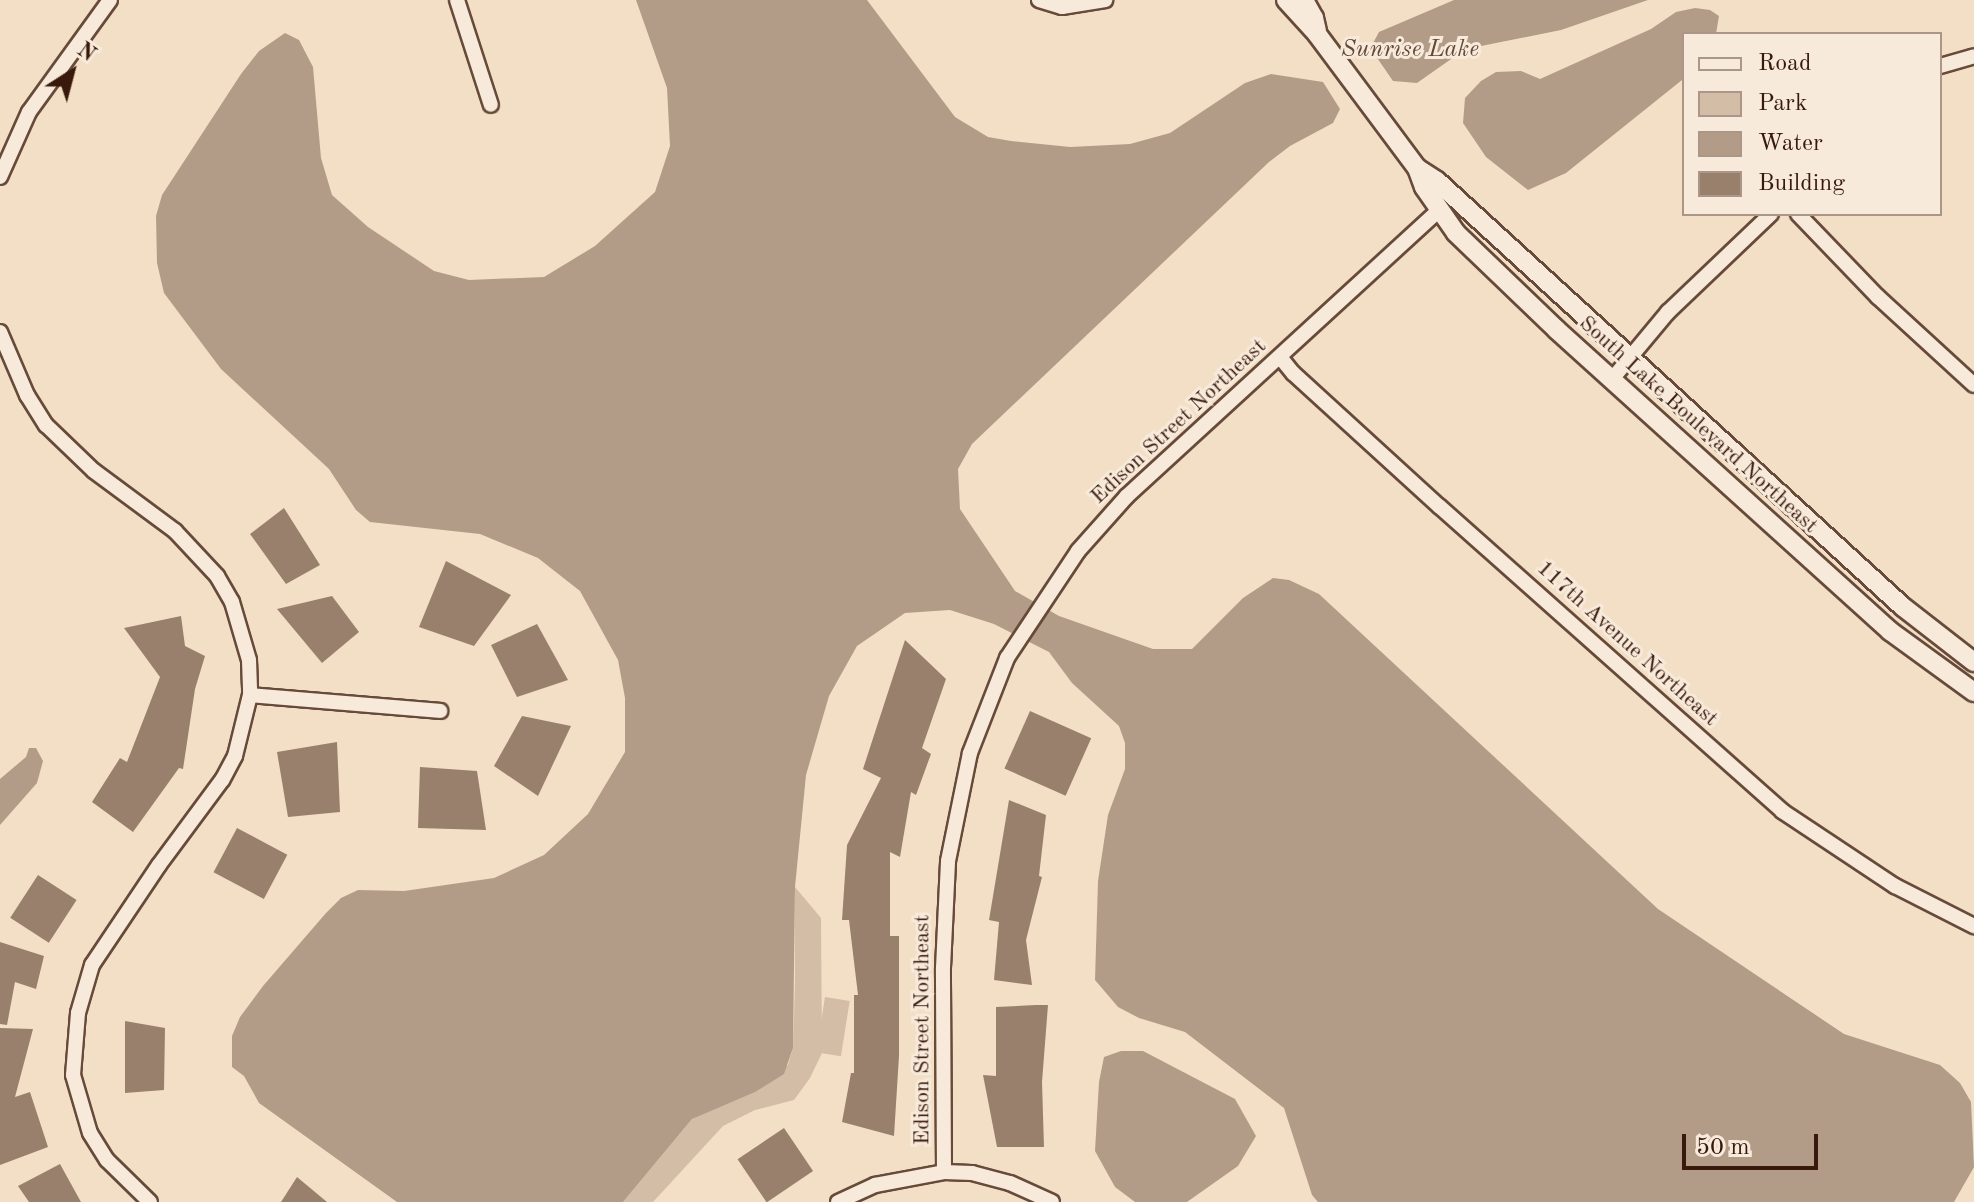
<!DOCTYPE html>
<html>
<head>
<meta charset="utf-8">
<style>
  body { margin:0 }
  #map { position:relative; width:1974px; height:1202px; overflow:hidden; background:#f2dfc6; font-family:"Old Standard TT",serif }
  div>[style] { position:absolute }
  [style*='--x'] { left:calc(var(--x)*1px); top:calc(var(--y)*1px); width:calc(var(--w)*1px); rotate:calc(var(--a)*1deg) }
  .green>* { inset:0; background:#d3bda6; transform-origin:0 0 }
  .water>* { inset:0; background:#b39c87 }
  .building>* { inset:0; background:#99806d; transform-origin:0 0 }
  .roads { filter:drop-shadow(2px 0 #674a3a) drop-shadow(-2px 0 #674a3a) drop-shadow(0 2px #674a3a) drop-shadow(0 -2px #674a3a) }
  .minor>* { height:14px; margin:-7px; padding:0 7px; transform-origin:7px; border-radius:7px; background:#f7eada }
  .tertiary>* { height:18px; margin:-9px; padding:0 9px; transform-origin:9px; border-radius:9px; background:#f7eada }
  span { translate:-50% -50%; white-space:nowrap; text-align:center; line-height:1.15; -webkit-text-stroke:6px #f7eada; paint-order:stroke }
  .street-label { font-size:22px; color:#39190c }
  .water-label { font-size:24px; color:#644737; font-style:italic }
  .legend { position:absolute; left:1682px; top:32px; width:260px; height:184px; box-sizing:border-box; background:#f7eada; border:2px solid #ab9688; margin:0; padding:10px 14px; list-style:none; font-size:24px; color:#39190c }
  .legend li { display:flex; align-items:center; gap:16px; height:40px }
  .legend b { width:40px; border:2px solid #ab9688 }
  .north { position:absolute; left:32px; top:32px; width:80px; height:80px; -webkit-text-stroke:6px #f7eada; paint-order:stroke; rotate:36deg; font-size:22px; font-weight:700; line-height:32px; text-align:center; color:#39190c }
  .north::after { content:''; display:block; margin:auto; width:28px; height:36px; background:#39190c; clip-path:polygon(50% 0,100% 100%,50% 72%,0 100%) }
  .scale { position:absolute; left:1682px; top:1134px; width:136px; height:36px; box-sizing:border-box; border:4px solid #39190c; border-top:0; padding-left:10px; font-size:24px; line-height:28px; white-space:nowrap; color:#39190c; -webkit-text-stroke:6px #f7eada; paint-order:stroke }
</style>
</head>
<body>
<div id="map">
  <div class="green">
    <div style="clip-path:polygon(795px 887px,821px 918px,822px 1053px,810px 1078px,794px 1100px,755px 1110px,723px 1126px,653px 1202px,623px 1202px,692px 1119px,788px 1065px,793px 1048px,795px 984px)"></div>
    <div style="left:825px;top:997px;width:25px;height:56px;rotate:9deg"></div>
  </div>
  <div class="water">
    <div style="clip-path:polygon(636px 0,867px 0,955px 117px,988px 137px,1011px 141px,1070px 147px,1130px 144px,1170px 133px,1245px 83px,1271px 74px,1323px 82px,1340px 109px,1333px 123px,1290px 146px,1269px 162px,972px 444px,958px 469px,960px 509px,1015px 591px,1059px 616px,1153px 649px,1192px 649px,1243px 598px,1273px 578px,1289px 580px,1319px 594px,1658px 909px,1844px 1034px,1940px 1065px,1960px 1083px,1971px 1102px,1974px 1167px,1954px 1202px,1318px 1202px,1312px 1195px,1284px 1108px,1185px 1032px,1139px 1018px,1118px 1007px,1095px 980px,1098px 881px,1108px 815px,1125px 769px,1125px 743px,1119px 726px,1072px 683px,1049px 652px,994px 624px,950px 610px,905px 613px,857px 646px,829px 696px,806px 775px,795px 887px,793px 1048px,784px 1074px,755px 1092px,692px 1119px,623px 1202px,397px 1202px,259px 1103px,244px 1076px,232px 1067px,232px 1036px,240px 1017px,263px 986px,326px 913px,341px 898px,358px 890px,404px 891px,494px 878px,544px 855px,588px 814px,625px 752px,625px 698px,618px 660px,580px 591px,538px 558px,480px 534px,370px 522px,356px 510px,329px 469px,221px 369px,164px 293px,157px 263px,156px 216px,162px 195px,241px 74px,259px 51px,285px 33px,299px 40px,313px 67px,321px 158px,332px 195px,368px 227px,434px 271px,469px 280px,544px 277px,595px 246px,655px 192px,670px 146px,667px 88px)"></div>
    <div style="clip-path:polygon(1454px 0,1648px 0,1561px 30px,1481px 46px,1454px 57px,1417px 83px,1393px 81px,1373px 52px,1372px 45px,1379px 32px)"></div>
    <div style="clip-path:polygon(1695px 8px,1710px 10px,1719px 16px,1716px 34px,1684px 34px,1682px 80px,1566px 173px,1528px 190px,1486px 157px,1463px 123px,1465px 98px,1481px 81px,1496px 72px,1521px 71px,1540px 79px,1651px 29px,1676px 12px)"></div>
    <div style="clip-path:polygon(29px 748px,36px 748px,43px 761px,37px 783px,0 825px,0 779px,26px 757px)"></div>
    <div style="clip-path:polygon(1121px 1051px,1143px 1051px,1235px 1099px,1256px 1136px,1238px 1166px,1187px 1202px,1135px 1202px,1115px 1187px,1095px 1151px,1099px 1082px,1104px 1057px)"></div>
  </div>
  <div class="building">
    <div style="clip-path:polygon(284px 508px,320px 565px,286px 584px,250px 534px)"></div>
    <div style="clip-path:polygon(446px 561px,511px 595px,474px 646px,419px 627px)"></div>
    <div style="clip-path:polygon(332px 596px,359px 632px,322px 663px,277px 609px)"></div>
    <div style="clip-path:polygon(181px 616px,185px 646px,205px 656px,195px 689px,183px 769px,179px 768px,133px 832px,92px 802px,120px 758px,127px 762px,160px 677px,124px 628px)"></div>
    <div style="clip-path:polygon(537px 624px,568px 680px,517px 697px,491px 645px)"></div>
    <div style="clip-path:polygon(905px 640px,946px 679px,922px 748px,931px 754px,916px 795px,911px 792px,900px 857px,890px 852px,890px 936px,899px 936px,899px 1056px,894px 1136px,842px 1122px,851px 1073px,854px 1073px,854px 995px,858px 995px,849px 920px,842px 920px,847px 845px,881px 778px,863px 769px)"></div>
    <div style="left:1030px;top:711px;width:67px;height:63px;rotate:24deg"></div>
    <div style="clip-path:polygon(522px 716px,571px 726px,538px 796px,494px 766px)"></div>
    <div style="clip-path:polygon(337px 742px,340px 812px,288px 817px,277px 752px)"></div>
    <div style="clip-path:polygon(420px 767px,477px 771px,486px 830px,418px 828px)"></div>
    <div style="clip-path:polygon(1009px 800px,1046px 815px,1039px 876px,1042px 877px,1026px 940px,1032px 985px,994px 980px,999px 922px,989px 920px)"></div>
    <div style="left:237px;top:828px;width:57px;height:50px;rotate:28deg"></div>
    <div style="left:38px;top:875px;width:46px;height:51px;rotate:33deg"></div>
    <div style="clip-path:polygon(0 942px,44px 956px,36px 989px,15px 982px,7px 1025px,0 1024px)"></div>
    <div style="clip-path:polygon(1036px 1005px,1048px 1005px,1042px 1082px,1044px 1147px,997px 1147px,983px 1075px,996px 1076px,996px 1007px)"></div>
    <div style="clip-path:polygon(125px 1021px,165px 1028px,164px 1090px,125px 1093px)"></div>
    <div style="clip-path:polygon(0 1028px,33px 1029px,15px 1097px,30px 1092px,48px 1147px,0 1165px)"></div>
    <div style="left:784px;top:1128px;width:52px;height:56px;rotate:56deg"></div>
    <div style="clip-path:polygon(60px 1164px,81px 1202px,29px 1202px,18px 1186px)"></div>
    <div style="clip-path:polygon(297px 1177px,327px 1202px,281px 1202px)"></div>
  </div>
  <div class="roads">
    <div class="minor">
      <div style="--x:457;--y:0;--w:110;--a:72.1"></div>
      <div style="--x:1039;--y:0;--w:24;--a:17"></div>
      <div style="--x:1062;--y:7;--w:44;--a:-9.2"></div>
      <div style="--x:1940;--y:66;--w:35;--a:-16"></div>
      <div style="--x:0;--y:177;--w:71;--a:-66"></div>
      <div style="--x:29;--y:112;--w:138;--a:-54.1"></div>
      <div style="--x:1798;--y:214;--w:115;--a:46.1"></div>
      <div style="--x:1878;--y:297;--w:130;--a:42.5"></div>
      <div style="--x:0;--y:332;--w:69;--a:66.8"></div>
      <div style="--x:27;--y:395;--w:36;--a:58"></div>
      <div style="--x:46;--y:425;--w:66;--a:43.8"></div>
      <div style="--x:94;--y:471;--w:101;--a:36.5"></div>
      <div style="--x:175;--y:531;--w:62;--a:47"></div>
      <div style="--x:217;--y:576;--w:30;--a:60"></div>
      <div style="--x:232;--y:602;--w:60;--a:73.7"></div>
      <div style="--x:249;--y:660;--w:35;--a:88"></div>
      <div style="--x:250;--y:695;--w:63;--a:103.8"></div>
      <div style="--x:235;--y:756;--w:27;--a:118"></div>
      <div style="--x:222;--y:780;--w:106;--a:126.5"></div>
      <div style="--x:159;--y:865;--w:120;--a:123.8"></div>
      <div style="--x:92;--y:965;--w:50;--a:106.3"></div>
      <div style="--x:78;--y:1013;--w:62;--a:94.6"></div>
      <div style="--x:73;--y:1075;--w:60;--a:73.7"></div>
      <div style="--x:90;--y:1133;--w:32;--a:58"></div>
      <div style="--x:107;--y:1160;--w:60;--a:44.3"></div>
      <div style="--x:1280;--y:357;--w:21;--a:51"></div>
      <div style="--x:1293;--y:373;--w:199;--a:42.4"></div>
      <div style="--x:1440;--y:507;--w:458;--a:41.6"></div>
      <div style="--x:1782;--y:811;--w:136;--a:33.6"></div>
      <div style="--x:1895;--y:886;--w:89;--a:26.9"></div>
      <div style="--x:1613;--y:378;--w:86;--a:-50.2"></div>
      <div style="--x:1668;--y:312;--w:142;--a:-43.6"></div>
      <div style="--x:250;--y:695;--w:191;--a:4.8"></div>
      <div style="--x:944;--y:1172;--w:204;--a:-90.3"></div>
      <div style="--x:943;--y:968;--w:107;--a:-87.3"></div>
      <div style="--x:948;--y:861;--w:110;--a:-78.5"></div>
      <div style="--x:970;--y:753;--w:102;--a:-68.7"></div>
      <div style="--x:1007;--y:658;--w:128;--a:-56.4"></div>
      <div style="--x:1078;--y:551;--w:74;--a:-48.3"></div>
      <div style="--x:1127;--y:496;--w:423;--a:-42.5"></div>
      <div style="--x:838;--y:1202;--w:41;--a:-24.7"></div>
      <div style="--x:875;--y:1185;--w:70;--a:-10.7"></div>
      <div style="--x:944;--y:1172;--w:28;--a:2"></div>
      <div style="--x:972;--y:1173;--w:39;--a:15"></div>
      <div style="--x:1010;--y:1183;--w:46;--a:24.3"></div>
    </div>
    <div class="tertiary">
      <div style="--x:1286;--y:0;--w:46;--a:47.6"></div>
      <div style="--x:1317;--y:34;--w:167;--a:53.3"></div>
      <div style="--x:1417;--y:168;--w:24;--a:33"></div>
      <div style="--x:1437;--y:181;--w:631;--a:42.43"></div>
      <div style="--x:1903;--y:607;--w:90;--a:37.8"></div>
      <div style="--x:1304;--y:0;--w:21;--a:61"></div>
      <div style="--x:1314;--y:18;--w:13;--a:77"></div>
      <div style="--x:1417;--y:168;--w:20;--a:70"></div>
      <div style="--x:1424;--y:187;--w:56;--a:55.2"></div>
      <div style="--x:1456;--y:233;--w:140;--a:43.8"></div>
      <div style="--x:1557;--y:330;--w:449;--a:42.1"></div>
      <div style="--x:1890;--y:631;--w:104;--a:36"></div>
    </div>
  </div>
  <div class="street-label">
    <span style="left:1179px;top:422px;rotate:-43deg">Edison Street Northeast</span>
    <span style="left:1698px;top:425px;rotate:42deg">South Lake Boulevard Northeast</span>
    <span style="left:1627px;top:644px;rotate:42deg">117th Avenue Northeast</span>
    <span style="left:923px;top:1030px;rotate:-90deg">Edison Street Northeast</span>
  </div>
  <div class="water-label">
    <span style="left:1410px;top:51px">Sunrise Lake</span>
  </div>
  <ul class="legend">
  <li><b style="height:10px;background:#f7eada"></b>Road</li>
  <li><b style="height:22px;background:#d3bda6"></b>Park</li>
  <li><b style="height:22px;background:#b39c87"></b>Water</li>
  <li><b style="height:22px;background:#99806d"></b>Building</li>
  </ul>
  <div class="north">N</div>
  <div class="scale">50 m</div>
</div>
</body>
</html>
